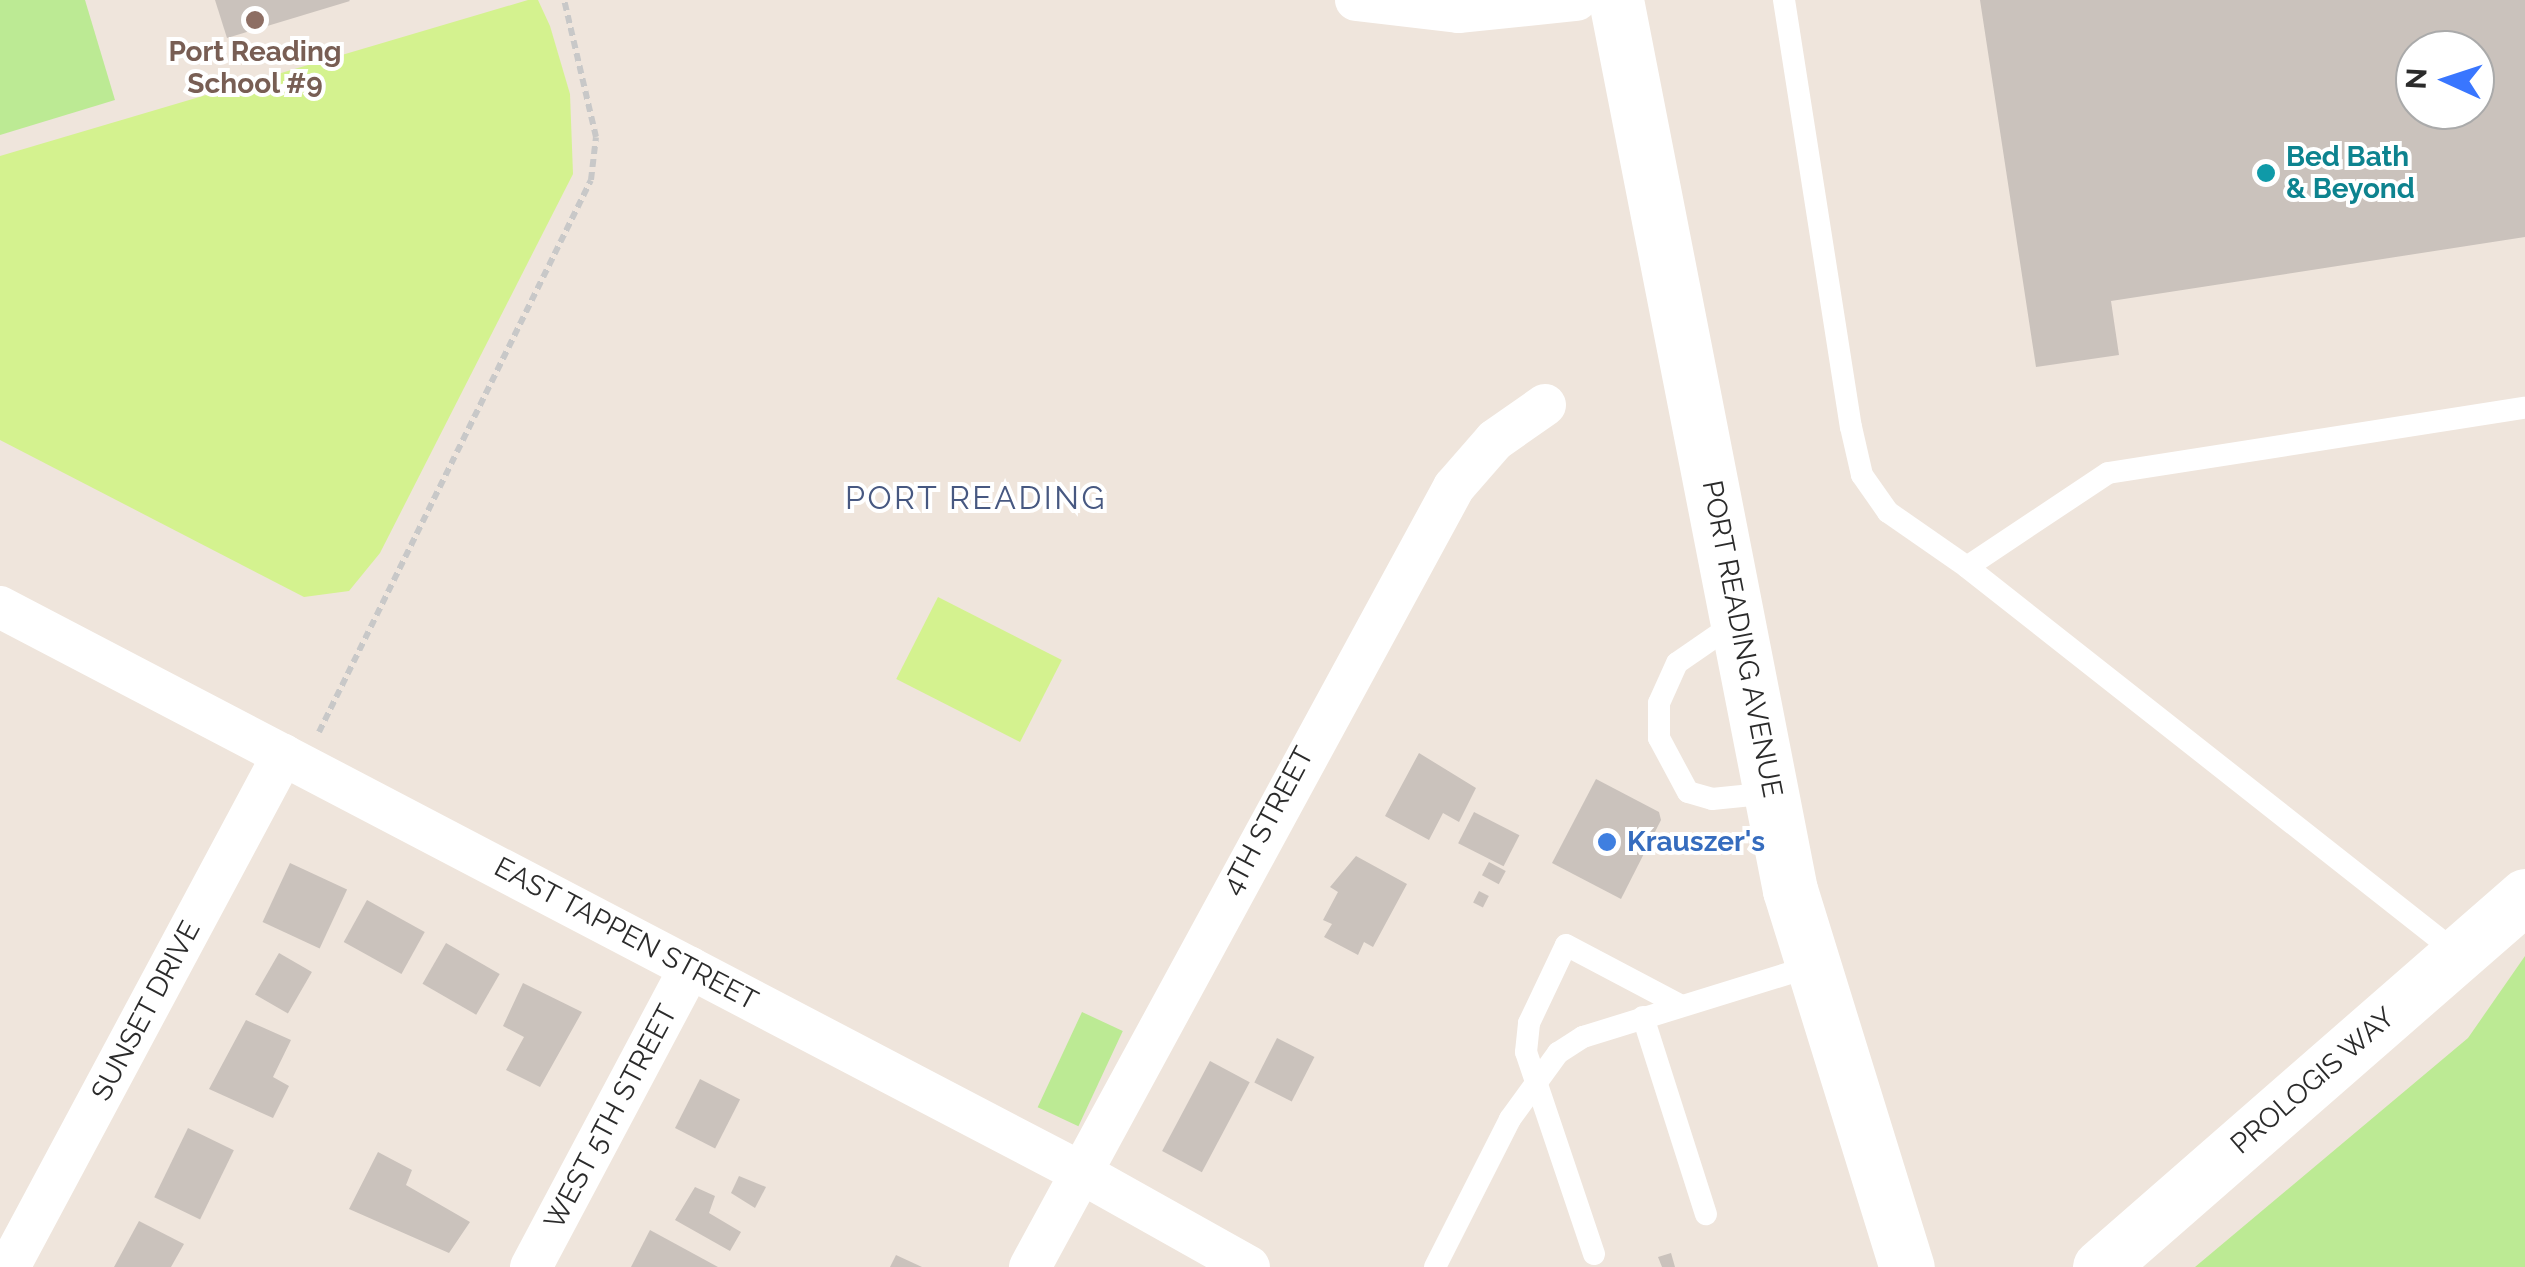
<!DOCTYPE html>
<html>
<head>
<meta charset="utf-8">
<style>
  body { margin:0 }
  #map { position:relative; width:2525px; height:1267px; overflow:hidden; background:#efe5dc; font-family:Raleway,sans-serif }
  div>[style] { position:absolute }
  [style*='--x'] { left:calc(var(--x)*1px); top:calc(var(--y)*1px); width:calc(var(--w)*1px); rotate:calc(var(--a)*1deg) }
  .green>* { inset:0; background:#bcea94; transform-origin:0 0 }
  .pitch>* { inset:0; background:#d4f28f; transform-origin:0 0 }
  .building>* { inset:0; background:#cac2bc; transform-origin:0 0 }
  .path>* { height:6px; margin-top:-3px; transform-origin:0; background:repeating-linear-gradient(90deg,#c8c8c8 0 8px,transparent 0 13px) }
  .lane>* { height:22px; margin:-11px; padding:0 11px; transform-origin:11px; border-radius:11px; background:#fff }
  .street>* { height:42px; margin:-21px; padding:0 21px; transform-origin:21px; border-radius:21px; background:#fff }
  .secondary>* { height:55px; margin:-27.5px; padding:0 27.5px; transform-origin:27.5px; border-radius:27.5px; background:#fff }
  .dots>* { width:28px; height:28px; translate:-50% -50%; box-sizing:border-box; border:5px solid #fff; border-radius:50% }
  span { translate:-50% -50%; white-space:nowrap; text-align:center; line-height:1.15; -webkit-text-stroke:8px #fff; paint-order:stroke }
  .education-label { font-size:28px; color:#785e54; font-weight:700 }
  .culture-label { font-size:28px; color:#0d838f; font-weight:700 }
  .left { translate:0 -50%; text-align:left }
  .street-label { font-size:28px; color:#2b2b2b }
  .shop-label { font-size:28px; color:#366cbe; font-weight:700 }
  .quarter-label { font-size:32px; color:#475881; letter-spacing:2.5px }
  .north { position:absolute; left:2395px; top:30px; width:100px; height:100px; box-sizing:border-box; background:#fff; border:2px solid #aaa; border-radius:50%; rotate:273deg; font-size:28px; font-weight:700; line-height:40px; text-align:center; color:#2b2b2b }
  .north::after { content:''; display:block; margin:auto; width:35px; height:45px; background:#3976ff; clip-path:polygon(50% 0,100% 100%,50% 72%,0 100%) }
</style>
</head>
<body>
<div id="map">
  <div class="green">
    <div style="clip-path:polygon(0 0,85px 0,115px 100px,0 135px)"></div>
    <div style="clip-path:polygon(2525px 956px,2525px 1267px,2195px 1267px,2468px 1038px)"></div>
    <div style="left:1082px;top:1012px;width:45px;height:105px;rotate:25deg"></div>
  </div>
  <div class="pitch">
    <div style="clip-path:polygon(528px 0,538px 0,550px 26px,570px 94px,573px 174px,380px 553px,349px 591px,304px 597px,0 440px,0 156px)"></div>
    <div style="left:938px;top:597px;width:139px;height:92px;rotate:27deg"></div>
  </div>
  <div class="building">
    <div style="clip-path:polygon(215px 0,349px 0,350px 1px,227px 38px)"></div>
    <div style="clip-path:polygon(evenodd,1980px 0,2525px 0,2525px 237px,2111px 301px,2119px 355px,2036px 367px,1980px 0,2415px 50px,2475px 50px,2475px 110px,2415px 110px,2415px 50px)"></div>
    <div style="clip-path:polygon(1419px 753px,1476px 788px,1459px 822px,1443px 813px,1429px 840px,1385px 816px)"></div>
    <div style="clip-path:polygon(1596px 779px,1659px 812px,1661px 820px,1621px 899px,1552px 863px)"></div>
    <div style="left:1474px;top:812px;width:51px;height:35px;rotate:27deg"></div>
    <div style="clip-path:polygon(1356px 856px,1407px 884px,1373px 947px,1364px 942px,1358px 955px,1324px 937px,1332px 924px,1323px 920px,1338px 892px,1330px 887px)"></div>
    <div style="left:1489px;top:862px;width:19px;height:15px;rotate:28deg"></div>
    <div style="left:290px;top:863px;width:63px;height:65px;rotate:25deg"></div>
    <div style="left:1479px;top:891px;width:11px;height:13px;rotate:27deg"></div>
    <div style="left:367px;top:900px;width:66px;height:48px;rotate:29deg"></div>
    <div style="left:446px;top:943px;width:62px;height:47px;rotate:30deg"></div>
    <div style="left:279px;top:953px;width:38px;height:48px;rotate:30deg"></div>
    <div style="clip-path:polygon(523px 983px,582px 1012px,540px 1087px,506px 1070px,524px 1037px,503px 1026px)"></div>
    <div style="clip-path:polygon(246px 1020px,291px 1040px,273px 1077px,289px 1086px,273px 1118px,209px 1089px)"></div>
    <div style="left:1277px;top:1038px;width:42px;height:50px;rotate:27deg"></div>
    <div style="left:1210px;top:1061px;width:45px;height:102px;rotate:28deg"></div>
    <div style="left:700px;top:1079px;width:45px;height:55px;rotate:27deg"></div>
    <div style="left:188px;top:1128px;width:51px;height:77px;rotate:26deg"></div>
    <div style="clip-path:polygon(378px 1152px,412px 1170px,406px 1185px,470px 1222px,449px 1253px,349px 1209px)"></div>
    <div style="clip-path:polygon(739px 1176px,766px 1187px,755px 1208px,731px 1193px)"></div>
    <div style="clip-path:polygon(695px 1187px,715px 1196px,709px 1213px,741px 1232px,730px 1251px,675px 1220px)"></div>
    <div style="clip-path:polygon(139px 1221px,184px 1244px,171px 1267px,114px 1267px)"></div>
    <div style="clip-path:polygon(650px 1230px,718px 1267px,631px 1267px)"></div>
    <div style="clip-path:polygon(1671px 1253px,1675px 1267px,1662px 1267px,1658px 1257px)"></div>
    <div style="clip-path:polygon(896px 1255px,922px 1267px,890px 1267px)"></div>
  </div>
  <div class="path">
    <div style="--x:319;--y:732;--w:615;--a:-63.77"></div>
    <div style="--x:591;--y:180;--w:43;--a:-83.4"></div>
    <div style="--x:596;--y:137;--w:141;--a:-103.1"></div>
  </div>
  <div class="lane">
    <div style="--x:1784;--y:0;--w:432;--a:81.1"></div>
    <div style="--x:1851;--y:427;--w:49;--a:77.1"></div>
    <div style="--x:1862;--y:475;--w:45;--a:54.9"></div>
    <div style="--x:1888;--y:512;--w:96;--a:34.8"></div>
    <div style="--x:1967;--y:567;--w:624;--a:38.23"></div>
    <div style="--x:1967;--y:567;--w:169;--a:-33.7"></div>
    <div style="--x:2108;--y:473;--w:422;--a:-8.9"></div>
    <div style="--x:1735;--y:623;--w:70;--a:145.4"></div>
    <div style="--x:1677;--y:663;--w:44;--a:114.2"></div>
    <div style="--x:1659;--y:703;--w:35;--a:90"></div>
    <div style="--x:1659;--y:738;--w:61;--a:61.8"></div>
    <div style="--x:1688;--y:792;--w:25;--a:16"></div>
    <div style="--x:1712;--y:799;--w:60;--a:-5.7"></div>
    <div style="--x:1643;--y:1017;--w:207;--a:72.3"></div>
    <div style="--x:1594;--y:1254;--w:213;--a:-108.6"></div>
    <div style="--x:1526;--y:1052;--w:29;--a:-84"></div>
    <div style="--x:1529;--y:1023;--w:86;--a:-64.6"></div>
    <div style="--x:1566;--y:945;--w:129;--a:27.8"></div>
    <div style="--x:1435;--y:1267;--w:166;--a:-63.1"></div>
    <div style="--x:1510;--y:1119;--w:82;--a:-54"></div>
    <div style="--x:1558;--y:1053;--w:30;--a:-33"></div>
    <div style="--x:1583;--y:1037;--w:240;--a:-17.2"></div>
  </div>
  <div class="street">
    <div style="--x:1356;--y:0;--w:103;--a:6.7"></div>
    <div style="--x:1458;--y:12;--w:119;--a:-5.8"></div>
    <div style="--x:0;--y:607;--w:1217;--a:27.62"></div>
    <div style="--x:1078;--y:1171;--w:196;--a:29.3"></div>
    <div style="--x:9;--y:1267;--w:581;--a:-61.85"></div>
    <div style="--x:531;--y:1267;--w:339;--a:-62"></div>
    <div style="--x:1030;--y:1267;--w:888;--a:-61.47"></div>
    <div style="--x:1454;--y:487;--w:62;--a:-48.9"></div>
    <div style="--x:1495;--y:440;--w:61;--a:-35"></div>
  </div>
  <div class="secondary">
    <div style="--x:1616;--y:0;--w:907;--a:78.94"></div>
    <div style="--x:1790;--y:890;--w:395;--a:72.8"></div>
    <div style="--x:2100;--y:1267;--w:564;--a:-41.12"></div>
  </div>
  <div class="dots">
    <div style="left:255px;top:20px;background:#8d6e63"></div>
    <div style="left:2266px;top:173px;background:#0f9aa8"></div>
    <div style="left:1607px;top:842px;background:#3f7fe0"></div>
  </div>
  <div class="education-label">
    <span style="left:255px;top:68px">Port Reading<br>School #9</span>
  </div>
  <div class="culture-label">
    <span class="left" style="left:2286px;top:173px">Bed Bath<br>&amp; Beyond</span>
  </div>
  <div class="street-label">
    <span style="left:1742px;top:639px;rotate:79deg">PORT READING AVENUE</span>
    <span style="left:1268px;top:821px;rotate:-62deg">4TH STREET</span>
    <span style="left:626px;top:934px;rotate:28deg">EAST TAPPEN STREET</span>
    <span style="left:146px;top:1011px;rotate:-62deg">SUNSET DRIVE</span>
    <span style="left:2313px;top:1081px;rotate:-41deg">PROLOGIS WAY</span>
    <span style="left:611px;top:1117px;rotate:-62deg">WEST 5TH STREET</span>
  </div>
  <div class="shop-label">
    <span class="left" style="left:1627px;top:842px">Krauszer's</span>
  </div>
  <div class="quarter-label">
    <span style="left:976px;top:498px">PORT READING</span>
  </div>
  <div class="north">N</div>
</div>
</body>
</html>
